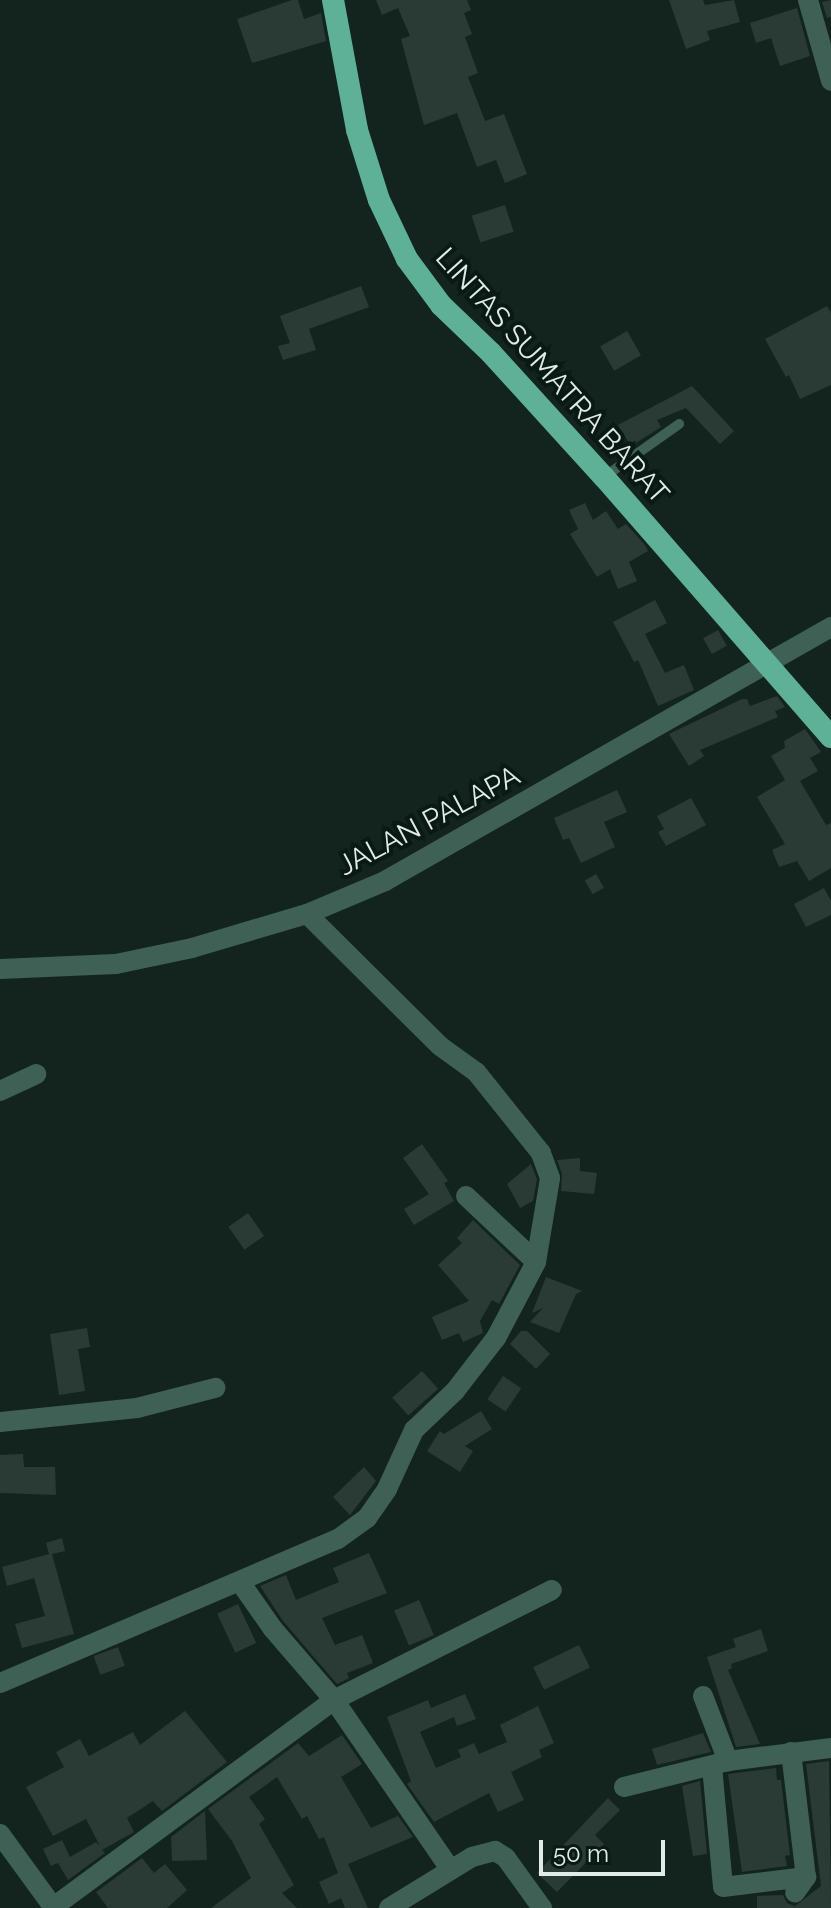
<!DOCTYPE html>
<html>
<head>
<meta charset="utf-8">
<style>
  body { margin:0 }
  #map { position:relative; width:831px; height:1908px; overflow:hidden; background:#13241e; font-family:Raleway,sans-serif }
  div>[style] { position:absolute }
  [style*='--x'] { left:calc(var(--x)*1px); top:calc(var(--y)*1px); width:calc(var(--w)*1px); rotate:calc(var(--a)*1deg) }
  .building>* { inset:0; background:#293b34; transform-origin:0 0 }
  .service>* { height:10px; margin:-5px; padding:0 5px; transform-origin:5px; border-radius:5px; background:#3f6155 }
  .minor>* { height:20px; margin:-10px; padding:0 10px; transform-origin:10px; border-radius:10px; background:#3f6155 }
  .trunk>* { height:22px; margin:-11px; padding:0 11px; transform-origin:11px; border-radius:11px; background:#5eb196 }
  span { translate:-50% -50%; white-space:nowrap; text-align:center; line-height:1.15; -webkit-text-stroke:8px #091a15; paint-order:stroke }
  .street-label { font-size:28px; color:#e1ebe7 }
  .scale { position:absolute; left:539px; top:1840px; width:126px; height:36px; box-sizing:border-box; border:4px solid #e1ebe7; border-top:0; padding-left:10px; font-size:24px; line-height:28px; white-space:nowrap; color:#e1ebe7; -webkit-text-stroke:6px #091a15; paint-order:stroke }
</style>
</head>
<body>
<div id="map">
  <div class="building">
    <div style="clip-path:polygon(292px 0,298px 0,304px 19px,321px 13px,326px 41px,252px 63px,237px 19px)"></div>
    <div style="clip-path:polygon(376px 0,467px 0,471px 10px,464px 13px,472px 34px,465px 37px,478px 73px,468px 77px,485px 121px,504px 114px,527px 174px,505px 183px,496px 160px,477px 167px,457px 113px,424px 125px,401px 39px,410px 36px,398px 8px,382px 15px)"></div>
    <div style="clip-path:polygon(669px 0,703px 0,705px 5px,734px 0,740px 22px,707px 31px,710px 40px,686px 49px)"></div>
    <div style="clip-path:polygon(831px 0,831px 17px,827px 18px,822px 2px)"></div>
    <div style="clip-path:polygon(797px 8px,810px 56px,780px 66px,771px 38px,756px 43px,750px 23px)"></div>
    <div style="left:505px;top:205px;width:28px;height:35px;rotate:72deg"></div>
    <div style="clip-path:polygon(361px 286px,369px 307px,309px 329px,316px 350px,283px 360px,278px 346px,290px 343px,280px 316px)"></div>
    <div style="clip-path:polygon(827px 306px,831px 313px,831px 385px,800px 399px,789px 375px,786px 377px,765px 339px)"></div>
    <div style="left:627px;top:331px;width:28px;height:31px;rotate:60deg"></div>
    <div style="clip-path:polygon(692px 386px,734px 431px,720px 444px,686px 408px,657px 420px,661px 427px,631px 446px,618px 425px)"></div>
    <div style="clip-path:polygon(585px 503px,593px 520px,606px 511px,618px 529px,626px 524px,645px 545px,648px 551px,629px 562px,637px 581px,618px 589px,610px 569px,597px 577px,570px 534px,578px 529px,569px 510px)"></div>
    <div style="clip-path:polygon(655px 600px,667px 623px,645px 634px,665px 673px,684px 665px,694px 690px,658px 706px,638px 660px,634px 662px,613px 622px)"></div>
    <div style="left:718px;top:630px;width:18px;height:17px;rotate:61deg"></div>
    <div style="clip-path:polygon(777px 696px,785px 707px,775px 711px,778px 717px,700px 750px,704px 756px,689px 766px,669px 734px,742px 699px,747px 699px,750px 706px)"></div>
    <div style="clip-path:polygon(805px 729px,821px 752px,810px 758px,818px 771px,800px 781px,826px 825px,831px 823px,831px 868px,809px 881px,797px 861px,779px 867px,772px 850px,785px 844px,757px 797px,785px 780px,771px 756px,785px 748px,784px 741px)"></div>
    <div style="clip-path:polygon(617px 790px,627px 812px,604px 822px,615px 847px,581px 863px,569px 838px,563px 840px,554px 818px)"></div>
    <div style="clip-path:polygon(691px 798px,706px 825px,666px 846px,658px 832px,664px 829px,657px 816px)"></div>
    <div style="left:596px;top:874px;width:16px;height:13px;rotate:60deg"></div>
    <div style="clip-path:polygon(824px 888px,831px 901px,831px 915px,806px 927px,794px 904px)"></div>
    <div style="clip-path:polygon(422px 1144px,448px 1181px,444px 1183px,454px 1201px,414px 1225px,404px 1209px,429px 1194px,403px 1158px)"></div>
    <div style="clip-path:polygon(580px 1158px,580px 1171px,597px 1173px,594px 1194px,561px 1191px,562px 1174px,557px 1160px)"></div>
    <div style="clip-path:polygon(531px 1164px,537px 1179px,533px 1201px,520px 1208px,507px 1184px)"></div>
    <div style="left:248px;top:1213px;width:28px;height:24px;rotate:55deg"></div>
    <div style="clip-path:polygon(473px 1220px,520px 1265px,499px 1304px,492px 1300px,480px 1321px,483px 1333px,463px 1342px,459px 1333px,442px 1340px,432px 1317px,469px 1301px,438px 1265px,462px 1243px,457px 1238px)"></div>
    <div style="clip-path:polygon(546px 1277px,582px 1291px,576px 1294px,559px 1333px,530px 1322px,543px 1308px,532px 1313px)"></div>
    <div style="clip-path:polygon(87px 1328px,90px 1347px,78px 1349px,85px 1391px,59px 1395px,50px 1334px)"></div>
    <div style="clip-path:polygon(521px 1331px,527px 1331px,550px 1354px,536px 1369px,510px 1344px)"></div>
    <div style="left:422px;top:1371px;width:24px;height:40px;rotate:48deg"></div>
    <div style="left:503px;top:1376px;width:22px;height:28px;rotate:34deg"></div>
    <div style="clip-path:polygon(481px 1411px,492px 1429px,465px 1446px,473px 1451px,460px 1472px,427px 1451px,440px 1431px,444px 1434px)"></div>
    <div style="clip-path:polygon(23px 1454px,24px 1467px,55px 1467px,56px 1495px,0 1493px,0 1455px)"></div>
    <div style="clip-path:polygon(364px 1467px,376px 1481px,350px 1515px,333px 1497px)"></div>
    <div style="clip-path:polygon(62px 1538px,65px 1551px,52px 1554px,74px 1634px,22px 1648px,15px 1624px,45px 1616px,34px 1578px,7px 1586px,2px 1567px,49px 1554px,46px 1543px)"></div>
    <div style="clip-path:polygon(369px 1553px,387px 1593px,322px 1618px,335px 1645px,362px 1635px,373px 1663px,347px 1673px,349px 1678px,337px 1684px,283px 1621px,260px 1586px,286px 1575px,296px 1600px,339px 1582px,333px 1568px)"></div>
    <div style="left:419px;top:1600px;width:38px;height:27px;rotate:67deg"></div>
    <div style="left:238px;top:1604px;width:43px;height:23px;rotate:65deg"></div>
    <div style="clip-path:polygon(761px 1629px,768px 1651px,731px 1664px,732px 1668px,728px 1670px,760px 1744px,736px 1747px,707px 1657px,736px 1647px,733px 1639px)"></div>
    <div style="left:579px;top:1645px;width:25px;height:51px;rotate:64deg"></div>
    <div style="left:118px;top:1647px;width:20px;height:26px;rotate:70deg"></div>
    <div style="clip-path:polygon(465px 1694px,476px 1719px,457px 1726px,454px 1717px,420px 1732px,436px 1768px,461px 1757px,458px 1750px,474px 1743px,479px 1754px,507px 1742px,500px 1725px,538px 1706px,554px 1743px,539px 1750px,542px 1757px,511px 1772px,524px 1800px,498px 1812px,489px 1793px,434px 1822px,407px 1784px,411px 1781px,387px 1717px,428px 1700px,431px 1708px)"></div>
    <div style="clip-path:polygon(185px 1711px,227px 1762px,162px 1811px,153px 1801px,127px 1818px,134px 1832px,102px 1850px,105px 1853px,68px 1880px,58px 1863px,51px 1866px,43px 1849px,62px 1840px,70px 1857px,96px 1842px,100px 1846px,86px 1819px,53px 1836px,26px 1787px,64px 1767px,56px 1752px,80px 1739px,89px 1756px,133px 1732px,140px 1745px)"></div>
    <div style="clip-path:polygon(703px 1733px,711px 1752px,657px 1765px,652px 1749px)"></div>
    <div style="clip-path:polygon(342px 1735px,362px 1764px,341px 1777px,371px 1828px,398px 1816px,413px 1837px,348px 1864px,368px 1908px,345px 1908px,341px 1898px,329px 1904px,319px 1882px,338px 1873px,324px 1837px,319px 1839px,307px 1816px,302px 1819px,277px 1777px,249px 1797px,265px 1819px,259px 1824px,294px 1885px,282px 1893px,297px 1908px,211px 1908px,251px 1878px,232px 1841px,208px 1809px,298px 1743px,309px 1756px)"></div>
    <div style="clip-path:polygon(829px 1761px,831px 1908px,757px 1908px,757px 1896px,783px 1895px,787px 1903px,795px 1906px,821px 1886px,806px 1764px)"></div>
    <div style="clip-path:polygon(776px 1768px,777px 1780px,781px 1780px,790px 1855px,785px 1856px,787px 1866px,742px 1872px,728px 1774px)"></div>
    <div style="clip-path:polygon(700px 1781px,707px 1854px,693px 1856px,682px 1786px)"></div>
    <div style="clip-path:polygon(608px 1798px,620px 1810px,595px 1835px,604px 1844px,557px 1892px,537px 1873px)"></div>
    <div style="clip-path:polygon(205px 1811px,207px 1860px,172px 1861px,171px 1837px)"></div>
    <div style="clip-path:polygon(142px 1858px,154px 1873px,165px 1864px,187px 1890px,167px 1908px,108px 1908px,96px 1892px)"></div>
  </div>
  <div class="service">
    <div style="--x:604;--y:477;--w:92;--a:-35.2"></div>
  </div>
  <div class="minor">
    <div style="--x:808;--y:0;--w:84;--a:74.1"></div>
    <div style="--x:0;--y:969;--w:116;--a:-2.5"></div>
    <div style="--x:116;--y:964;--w:78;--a:-11.9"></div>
    <div style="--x:192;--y:948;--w:120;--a:-16.5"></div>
    <div style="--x:307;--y:914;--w:85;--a:-22.9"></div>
    <div style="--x:385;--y:881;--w:513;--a:-29.66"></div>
    <div style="--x:0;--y:1091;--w:40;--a:-25"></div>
    <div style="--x:466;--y:1196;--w:96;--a:43.3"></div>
    <div style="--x:0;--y:1422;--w:138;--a:-5.8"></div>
    <div style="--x:137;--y:1408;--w:81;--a:-14.4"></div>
    <div style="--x:240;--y:1582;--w:57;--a:54.9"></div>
    <div style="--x:273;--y:1629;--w:94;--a:49.3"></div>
    <div style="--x:334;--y:1700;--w:206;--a:55.5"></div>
    <div style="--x:0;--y:1683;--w:367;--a:-23.1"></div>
    <div style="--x:338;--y:1539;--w:36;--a:-36"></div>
    <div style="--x:367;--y:1518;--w:35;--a:-55"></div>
    <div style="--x:387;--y:1489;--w:65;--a:-65.4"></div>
    <div style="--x:414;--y:1430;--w:57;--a:-43.6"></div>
    <div style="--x:455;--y:1391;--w:67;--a:-52.3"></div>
    <div style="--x:496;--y:1338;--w:86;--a:-62.2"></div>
    <div style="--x:536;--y:1262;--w:85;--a:-80.5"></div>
    <div style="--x:550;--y:1178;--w:27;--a:-110"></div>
    <div style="--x:541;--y:1153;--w:104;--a:-128.7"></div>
    <div style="--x:476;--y:1072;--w:44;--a:-144.2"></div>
    <div style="--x:440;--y:1046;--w:187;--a:-135.2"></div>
    <div style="--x:703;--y:1696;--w:70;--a:69"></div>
    <div style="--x:791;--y:1752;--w:126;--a:83.2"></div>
    <div style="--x:806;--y:1877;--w:19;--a:125"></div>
    <div style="--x:712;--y:1766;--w:121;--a:84.8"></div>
    <div style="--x:723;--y:1887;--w:84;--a:-6.9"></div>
    <div style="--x:624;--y:1787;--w:107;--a:-14"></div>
    <div style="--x:728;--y:1761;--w:104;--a:-7.2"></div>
    <div style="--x:0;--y:1834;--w:92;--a:53.9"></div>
    <div style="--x:52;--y:1908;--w:350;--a:-36.4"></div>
    <div style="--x:334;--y:1700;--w:244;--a:-26.8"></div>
    <div style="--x:389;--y:1908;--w:97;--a:-31.6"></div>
    <div style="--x:472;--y:1857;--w:24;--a:-15"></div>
    <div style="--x:495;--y:1851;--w:13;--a:32"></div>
    <div style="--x:506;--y:1858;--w:62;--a:54.2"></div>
  </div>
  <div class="trunk">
    <div style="--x:333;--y:0;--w:132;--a:79.5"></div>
    <div style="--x:357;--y:130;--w:73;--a:72.6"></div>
    <div style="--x:379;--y:200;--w:65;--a:64.6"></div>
    <div style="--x:407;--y:259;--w:57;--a:53.5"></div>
    <div style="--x:441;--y:305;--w:69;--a:43.8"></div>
    <div style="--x:491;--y:353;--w:168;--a:47.7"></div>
    <div style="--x:604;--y:477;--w:345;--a:48.9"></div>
  </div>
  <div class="street-label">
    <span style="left:552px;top:376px;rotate:48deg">LINTAS SUMATRA BARAT</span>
    <span style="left:429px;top:821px;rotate:-28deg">JALAN PALAPA</span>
  </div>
  <div class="scale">50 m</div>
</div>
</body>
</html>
